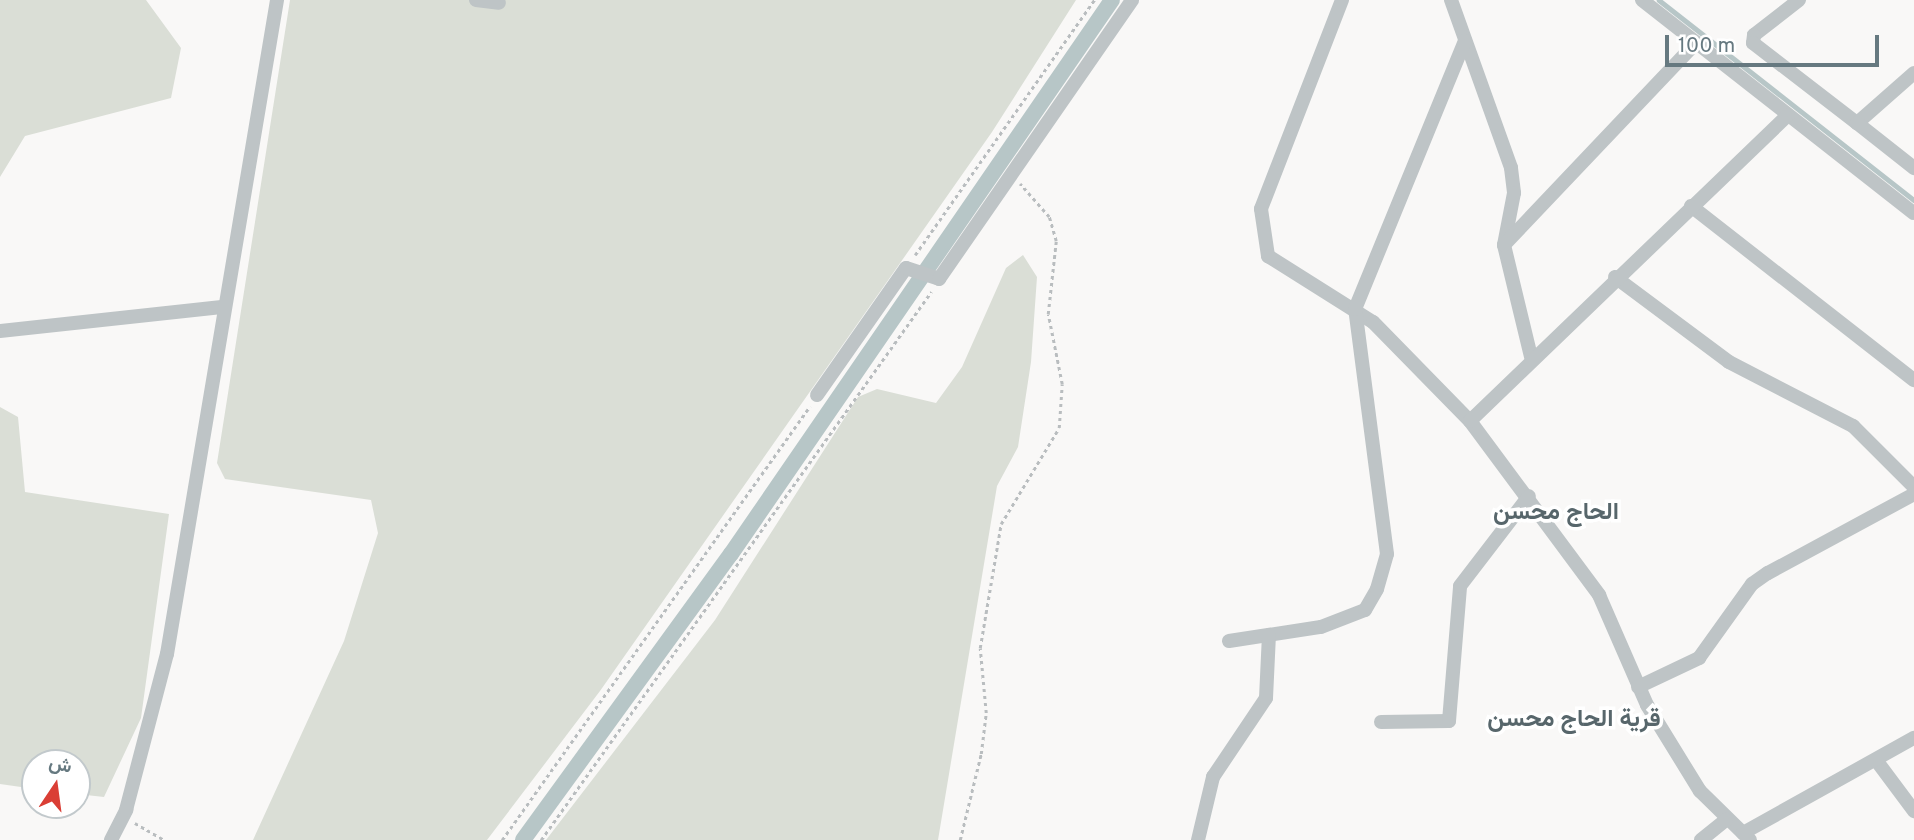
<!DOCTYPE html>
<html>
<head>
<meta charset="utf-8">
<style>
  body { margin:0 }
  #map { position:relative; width:1914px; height:840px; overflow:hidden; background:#f9f8f7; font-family:Overpass,Vazirmatn,sans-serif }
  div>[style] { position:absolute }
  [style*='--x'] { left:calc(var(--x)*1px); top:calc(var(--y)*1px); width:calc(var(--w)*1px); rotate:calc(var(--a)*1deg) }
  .green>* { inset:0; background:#daded6 }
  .stream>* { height:4.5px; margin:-2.25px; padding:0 2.25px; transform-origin:2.25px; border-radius:2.25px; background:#b7c6c7 }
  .canal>* { height:16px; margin:-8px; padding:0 8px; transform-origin:8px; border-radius:8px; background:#b7c6c7 }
  .path>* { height:2.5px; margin-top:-1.25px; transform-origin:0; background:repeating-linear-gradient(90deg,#b9bdbf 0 3.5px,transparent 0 7px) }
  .minor>* { height:14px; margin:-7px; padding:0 7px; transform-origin:7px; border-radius:7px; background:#bec4c6 }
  span { translate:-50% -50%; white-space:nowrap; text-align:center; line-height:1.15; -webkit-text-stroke:7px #fff; paint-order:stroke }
  .quarter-label { font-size:24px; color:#57666b; font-weight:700 }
  .north { position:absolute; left:21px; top:749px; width:70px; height:70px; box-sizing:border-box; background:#fff; border:2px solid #c2c9cc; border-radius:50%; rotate:13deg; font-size:19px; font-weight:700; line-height:28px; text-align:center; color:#667980 }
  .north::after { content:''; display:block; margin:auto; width:24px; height:32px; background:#da3e35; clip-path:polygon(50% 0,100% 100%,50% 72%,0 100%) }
  .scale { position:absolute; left:1665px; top:35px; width:214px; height:32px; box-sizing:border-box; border:4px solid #667980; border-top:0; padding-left:9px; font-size:21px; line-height:24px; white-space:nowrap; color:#667980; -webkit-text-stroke:5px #fff; paint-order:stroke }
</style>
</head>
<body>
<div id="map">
  <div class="green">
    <div style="clip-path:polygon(0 0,146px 0,181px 48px,171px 98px,25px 136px,0 177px)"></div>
    <div style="clip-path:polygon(290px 0,1076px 0,992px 132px,600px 691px,487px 840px,253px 840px,344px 641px,378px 533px,371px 500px,225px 479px,217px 463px)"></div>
    <div style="clip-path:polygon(1023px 255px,1037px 277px,1031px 362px,1018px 447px,997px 486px,938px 840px,546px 840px,715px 620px,858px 397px,877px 389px,936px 403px,962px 367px,1006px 268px)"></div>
    <div style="clip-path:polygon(0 407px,18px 417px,25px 492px,169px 514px,141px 718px,104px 797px,77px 794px,77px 763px,35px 763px,35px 789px,0 784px)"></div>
  </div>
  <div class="stream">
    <div style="--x:1659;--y:0;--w:324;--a:38.1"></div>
  </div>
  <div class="canal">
    <div style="--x:523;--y:840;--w:354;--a:-54"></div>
    <div style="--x:731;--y:554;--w:672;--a:-55.48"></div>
  </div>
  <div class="path">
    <div style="--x:915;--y:255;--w:312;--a:-54.9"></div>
    <div style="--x:135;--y:823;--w:34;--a:30"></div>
    <div style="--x:502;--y:840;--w:532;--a:-54.64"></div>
    <div style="--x:541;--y:840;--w:673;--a:-54.56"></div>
    <div style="--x:960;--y:840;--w:89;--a:-76.3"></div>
    <div style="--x:981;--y:754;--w:41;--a:-83"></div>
    <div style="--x:986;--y:713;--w:65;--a:-95.3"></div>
    <div style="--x:980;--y:648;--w:126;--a:-80.4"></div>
    <div style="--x:1001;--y:524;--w:112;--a:-58.9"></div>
    <div style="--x:1059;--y:428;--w:44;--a:-86.1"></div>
    <div style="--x:1062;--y:384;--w:71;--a:-101.3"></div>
    <div style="--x:1048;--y:314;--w:73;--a:-83.7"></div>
    <div style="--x:1056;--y:241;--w:25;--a:-106"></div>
    <div style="--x:1049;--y:217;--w:44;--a:-131.3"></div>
  </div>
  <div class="minor">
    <div style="--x:476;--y:0;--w:23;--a:7"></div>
    <div style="--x:1342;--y:0;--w:224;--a:111.2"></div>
    <div style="--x:1261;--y:209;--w:48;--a:81.5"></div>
    <div style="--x:1268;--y:256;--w:124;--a:32.2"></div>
    <div style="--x:1373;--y:322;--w:139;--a:45.6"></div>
    <div style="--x:1470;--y:421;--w:217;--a:53.4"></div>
    <div style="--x:1599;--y:595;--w:120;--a:66.4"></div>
    <div style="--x:1647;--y:705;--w:101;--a:58.4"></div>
    <div style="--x:1700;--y:791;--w:70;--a:44.4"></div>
    <div style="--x:1451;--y:0;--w:178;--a:70.3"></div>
    <div style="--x:1511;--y:168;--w:25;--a:83"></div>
    <div style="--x:1514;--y:193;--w:53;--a:100.9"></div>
    <div style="--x:1504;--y:245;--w:115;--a:76.4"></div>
    <div style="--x:1642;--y:0;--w:345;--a:38.1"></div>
    <div style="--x:1799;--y:0;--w:57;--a:142.1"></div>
    <div style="--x:1754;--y:35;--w:8;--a:97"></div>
    <div style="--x:1753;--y:43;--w:131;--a:37.6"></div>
    <div style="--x:1914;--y:73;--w:76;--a:138.7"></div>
    <div style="--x:1857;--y:123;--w:73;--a:38.3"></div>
    <div style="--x:1691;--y:206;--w:283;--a:38"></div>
    <div style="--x:1504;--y:245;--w:279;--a:-46.5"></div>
    <div style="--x:1615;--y:277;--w:142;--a:36.7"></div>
    <div style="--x:1729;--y:362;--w:140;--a:27.3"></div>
    <div style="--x:1853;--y:426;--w:86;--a:45"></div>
    <div style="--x:0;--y:331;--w:223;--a:-6.2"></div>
    <div style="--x:817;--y:395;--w:155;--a:-55"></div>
    <div style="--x:906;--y:268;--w:35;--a:18"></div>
    <div style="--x:939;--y:279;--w:339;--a:-55.3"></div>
    <div style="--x:1470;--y:421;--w:441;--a:-43.9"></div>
    <div style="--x:1229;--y:641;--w:93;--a:-8.7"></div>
    <div style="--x:1321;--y:627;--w:47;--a:-21.1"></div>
    <div style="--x:1365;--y:610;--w:24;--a:-60"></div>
    <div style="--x:1377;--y:589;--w:36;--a:-74"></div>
    <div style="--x:1387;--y:554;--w:247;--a:-97.4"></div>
    <div style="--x:1355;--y:309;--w:290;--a:-67.7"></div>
    <div style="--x:1638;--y:687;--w:68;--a:-25.4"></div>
    <div style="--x:1699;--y:658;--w:91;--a:-54.4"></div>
    <div style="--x:1752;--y:584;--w:19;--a:-35"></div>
    <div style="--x:1768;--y:573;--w:166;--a:-28.4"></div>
    <div style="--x:1381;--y:722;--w:68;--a:-0.8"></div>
    <div style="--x:1449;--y:721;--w:135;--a:-85.3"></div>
    <div style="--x:1460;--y:586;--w:113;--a:-52.5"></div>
    <div style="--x:1876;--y:760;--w:64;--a:53.3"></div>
    <div style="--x:1743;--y:833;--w:196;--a:-29.1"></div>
    <div style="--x:111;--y:840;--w:34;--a:-63"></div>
    <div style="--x:126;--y:810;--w:161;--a:-75.3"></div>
    <div style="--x:167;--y:654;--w:663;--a:-80.45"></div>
    <div style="--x:1198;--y:840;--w:65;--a:-76.6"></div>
    <div style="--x:1213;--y:777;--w:95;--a:-56.1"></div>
    <div style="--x:1266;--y:698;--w:63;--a:-87.3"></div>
    <div style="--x:1701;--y:840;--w:32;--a:-39"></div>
  </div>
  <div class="quarter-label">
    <span style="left:1556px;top:514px">الحاج محسن</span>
    <span style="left:1574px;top:721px">قرية الحاج محسن</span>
  </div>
  <div class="north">ش</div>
  <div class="scale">100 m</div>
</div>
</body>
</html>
